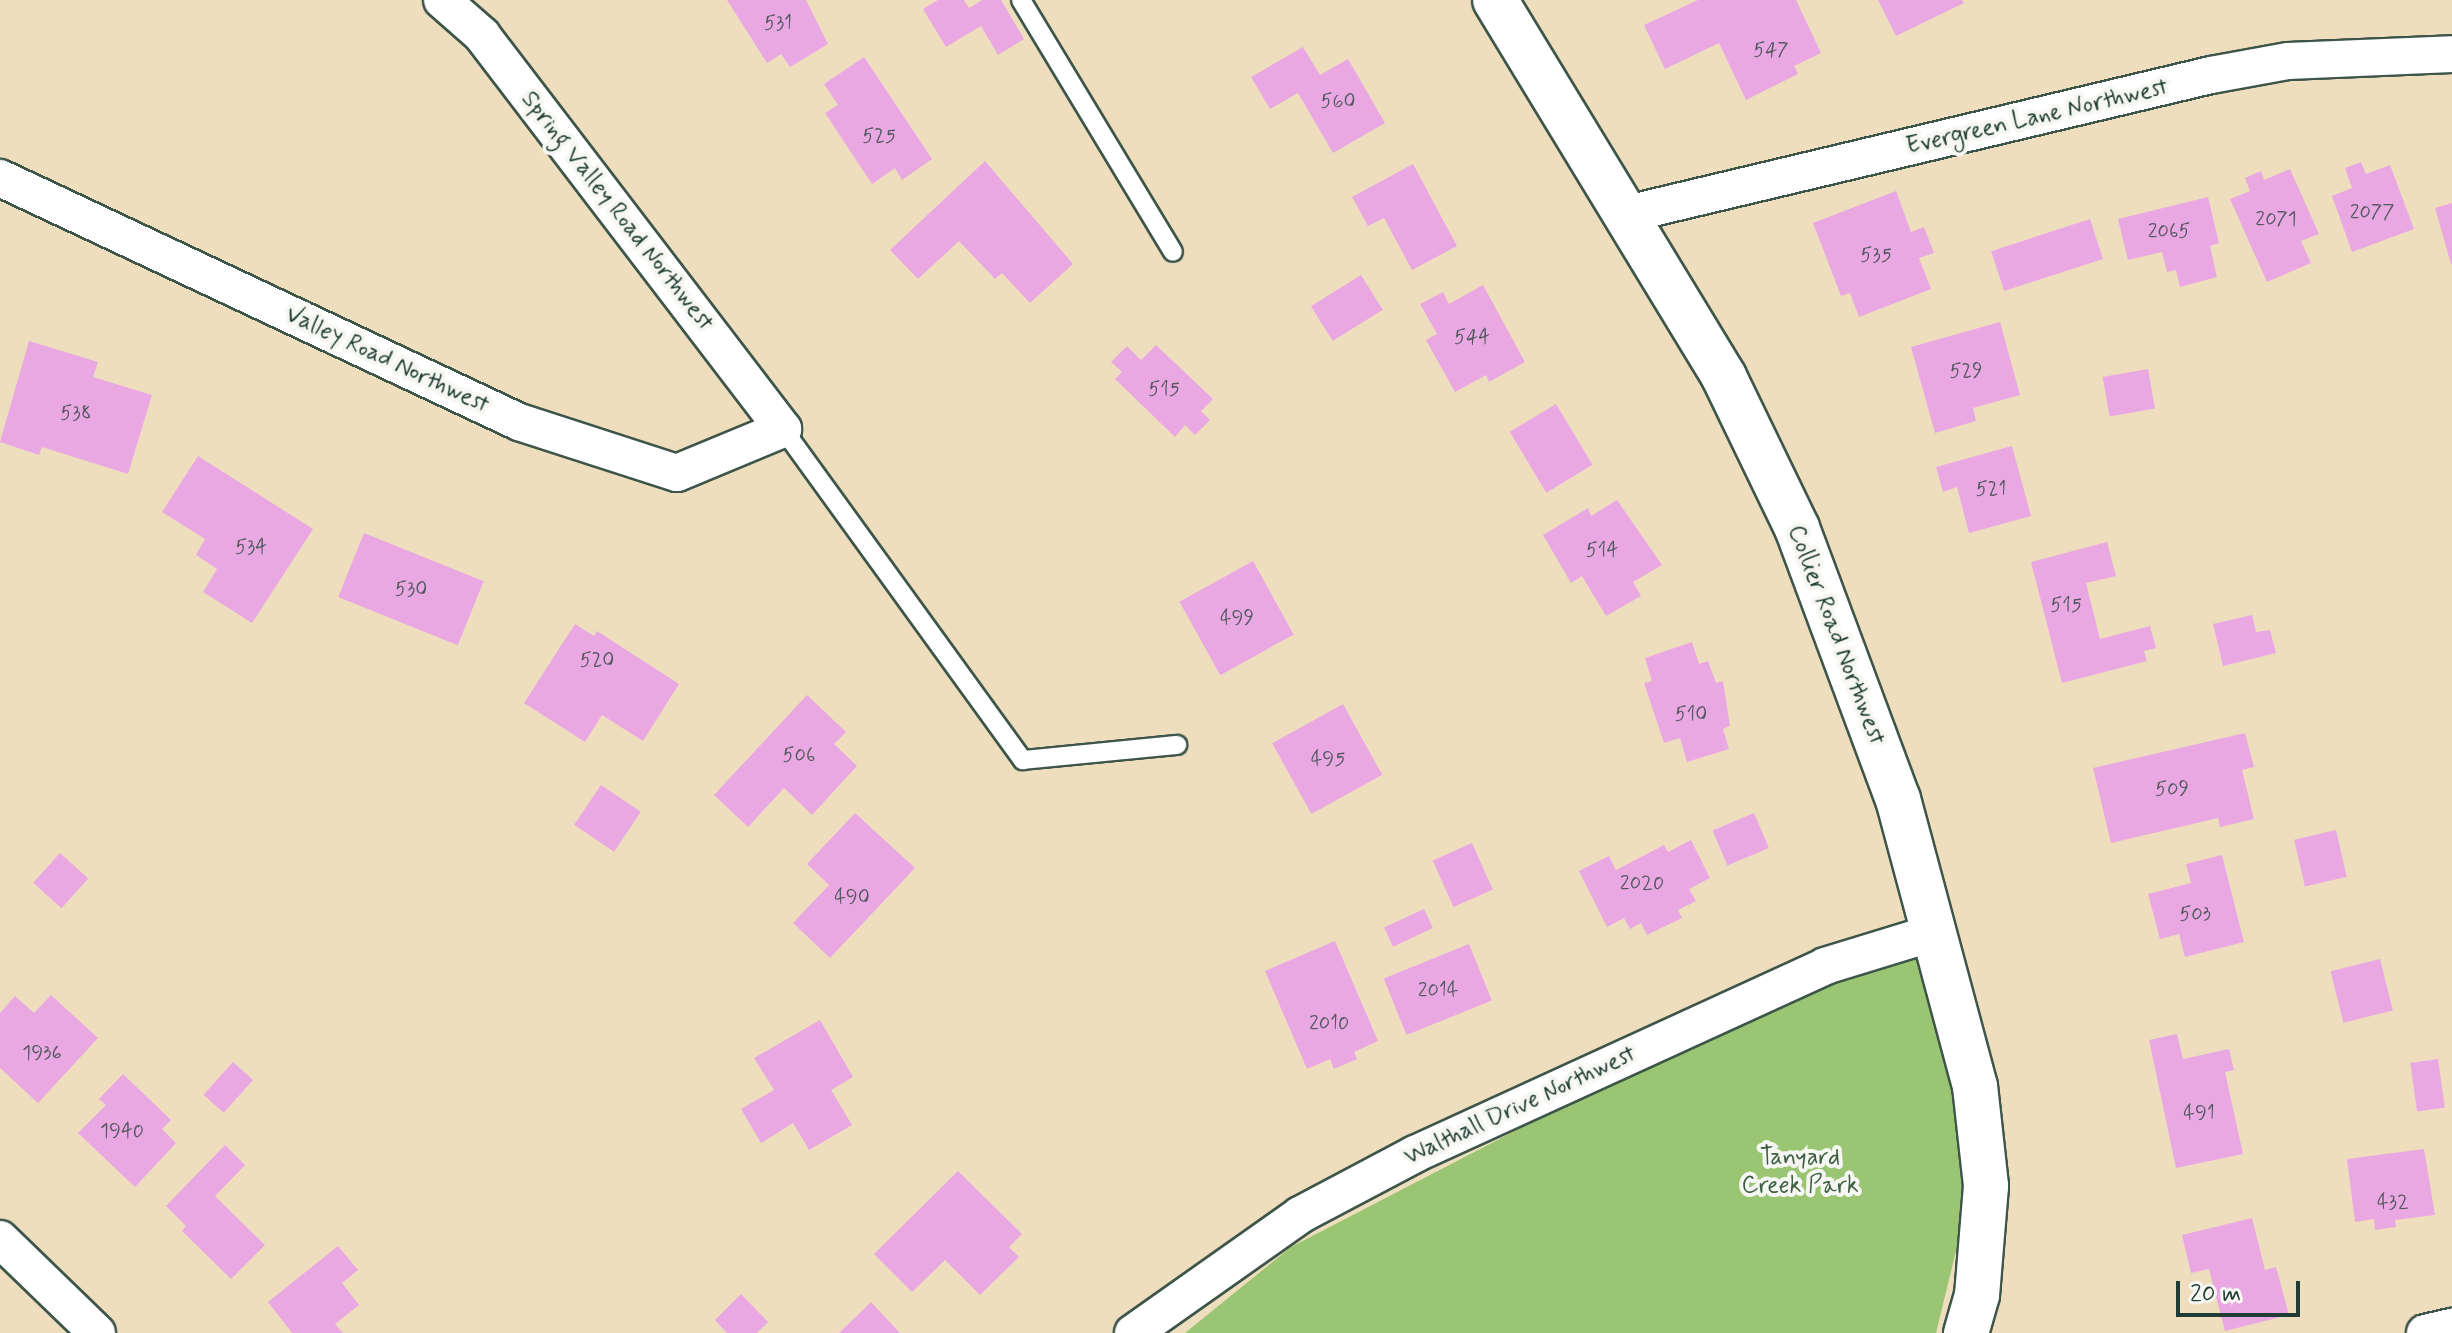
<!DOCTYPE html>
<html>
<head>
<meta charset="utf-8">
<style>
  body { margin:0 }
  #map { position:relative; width:2452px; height:1333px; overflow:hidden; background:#eedebe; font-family:Mynerve,sans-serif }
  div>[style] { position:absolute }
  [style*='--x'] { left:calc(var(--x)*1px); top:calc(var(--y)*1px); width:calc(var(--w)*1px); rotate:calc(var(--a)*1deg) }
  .green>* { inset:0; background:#9ac674 }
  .building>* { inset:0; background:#eaa8e3; transform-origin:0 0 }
  .roads { filter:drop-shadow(2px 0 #3e5549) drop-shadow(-2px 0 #3e5549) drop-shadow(0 2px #3e5549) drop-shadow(0 -2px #3e5549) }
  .service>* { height:18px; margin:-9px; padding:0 9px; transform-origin:9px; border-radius:9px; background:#fff }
  .minor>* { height:36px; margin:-18px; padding:0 18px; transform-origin:18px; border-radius:18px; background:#fff }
  .tertiary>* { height:44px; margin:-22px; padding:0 22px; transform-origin:22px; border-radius:22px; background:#fff }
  span { translate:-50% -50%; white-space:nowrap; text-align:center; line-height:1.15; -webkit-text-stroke:8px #f6f6f2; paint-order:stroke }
  .number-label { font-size:20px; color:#525860 }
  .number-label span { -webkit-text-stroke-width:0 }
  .street-label { font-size:24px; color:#1f3d34 }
  .park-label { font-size:24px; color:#3e5f44 }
  .scale { position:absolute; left:2176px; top:1281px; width:124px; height:36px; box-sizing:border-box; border:4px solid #1f3d34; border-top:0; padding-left:10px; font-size:24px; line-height:28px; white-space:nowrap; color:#1f3d34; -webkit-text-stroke:6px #f6f6f2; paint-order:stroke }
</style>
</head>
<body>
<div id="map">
  <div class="green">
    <div style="clip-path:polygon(1911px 939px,1952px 1043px,1965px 1214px,1936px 1333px,1185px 1333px,1291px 1247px,1546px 1115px)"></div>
  </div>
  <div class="building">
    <div style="clip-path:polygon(727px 0,806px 0,828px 44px,790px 67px,781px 54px,767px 63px)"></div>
    <div style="clip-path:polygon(938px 0,964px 0,969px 8px,982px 0,1001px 0,1024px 39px,998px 55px,981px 26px,946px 47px,923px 9px)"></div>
    <div style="clip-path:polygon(1698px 0,1796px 0,1821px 53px,1794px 66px,1798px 74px,1746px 100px,1719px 43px,1665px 69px,1644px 25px)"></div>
    <div style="clip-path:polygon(1878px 0,1962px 0,1964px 3px,1896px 36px)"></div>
    <div style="clip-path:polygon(1303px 47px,1320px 75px,1348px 59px,1385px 123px,1333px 153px,1298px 93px,1270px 109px,1251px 77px)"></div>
    <div style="clip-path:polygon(864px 57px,932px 159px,902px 180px,895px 168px,872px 184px,825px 113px,838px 105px,824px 84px)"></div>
    <div style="clip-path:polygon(985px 161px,1073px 264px,1030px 303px,1002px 273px,995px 279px,959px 241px,918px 279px,890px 250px)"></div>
    <div style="clip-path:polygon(2361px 162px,2366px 174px,2390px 165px,2414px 229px,2352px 252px,2332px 196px,2352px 188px,2345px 168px)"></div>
    <div style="clip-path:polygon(1413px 164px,1457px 246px,1412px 270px,1384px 218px,1368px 226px,1352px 197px)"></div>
    <div style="clip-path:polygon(2290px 169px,2319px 234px,2301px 241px,2311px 263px,2267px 282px,2230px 199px,2250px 191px,2245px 178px,2261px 171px,2264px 180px)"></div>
    <div style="clip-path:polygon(1896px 191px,1911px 232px,1924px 227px,1934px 253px,1919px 258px,1931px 289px,1859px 317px,1850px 293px,1841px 296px,1813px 223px)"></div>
    <div style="clip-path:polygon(2208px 197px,2219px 243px,2210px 246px,2217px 277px,2180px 287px,2176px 270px,2167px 272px,2162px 252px,2128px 260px,2118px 219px)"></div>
    <div style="clip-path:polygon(2452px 203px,2452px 264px,2451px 264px,2435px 208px)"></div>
    <div style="left:2090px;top:219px;width:42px;height:104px;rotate:72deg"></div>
    <div style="left:1361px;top:275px;width:41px;height:59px;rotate:58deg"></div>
    <div style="clip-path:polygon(1483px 285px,1525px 362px,1489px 382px,1486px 375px,1455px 392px,1426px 340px,1437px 334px,1420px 304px,1443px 292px,1449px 304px)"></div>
    <div style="clip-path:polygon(2000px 322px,2020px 395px,1973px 408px,1976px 421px,1935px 433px,1911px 347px)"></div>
    <div style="clip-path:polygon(29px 341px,98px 362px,93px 377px,152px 395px,128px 474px,42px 447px,39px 455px,0 442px)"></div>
    <div style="clip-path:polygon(1156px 345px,1213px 399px,1201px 411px,1210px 420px,1195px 435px,1185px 425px,1175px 437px,1115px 379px,1122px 372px,1111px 362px,1127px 346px,1141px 360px)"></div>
    <div style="left:2148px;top:369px;width:40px;height:46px;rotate:80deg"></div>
    <div style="left:1556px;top:404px;width:71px;height:54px;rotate:59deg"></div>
    <div style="clip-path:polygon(2012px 446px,2031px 516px,1969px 533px,1957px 487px,1943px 492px,1936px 467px)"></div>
    <div style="clip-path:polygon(198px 456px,313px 529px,252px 623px,203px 592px,217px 569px,196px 555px,205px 539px,162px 512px)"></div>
    <div style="clip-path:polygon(1617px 500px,1662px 565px,1633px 582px,1641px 596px,1606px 616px,1582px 576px,1571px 583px,1543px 535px,1588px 508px,1591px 516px)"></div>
    <div style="left:364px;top:533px;width:129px;height:69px;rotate:22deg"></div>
    <div style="clip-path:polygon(2107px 542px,2116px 576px,2086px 583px,2100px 639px,2150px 626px,2156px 648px,2144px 651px,2147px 661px,2062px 683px,2031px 562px)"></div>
    <div style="left:1253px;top:561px;width:84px;height:84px;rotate:61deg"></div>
    <div style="clip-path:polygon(2252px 615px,2256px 632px,2270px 630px,2276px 653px,2223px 666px,2213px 624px)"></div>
    <div style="clip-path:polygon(575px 624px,594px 636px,597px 631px,679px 684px,643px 741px,602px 715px,585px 742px,524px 703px)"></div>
    <div style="clip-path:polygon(1692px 642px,1699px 664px,1708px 661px,1716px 683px,1723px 681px,1730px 726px,1723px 729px,1729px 749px,1687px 762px,1680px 738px,1664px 743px,1644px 683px,1652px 681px,1645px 658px)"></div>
    <div style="clip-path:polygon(807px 695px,846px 732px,834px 744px,857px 766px,812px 815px,784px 788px,748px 827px,714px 795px)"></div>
    <div style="left:1343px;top:704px;width:81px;height:81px;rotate:61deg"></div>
    <div style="clip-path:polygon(2245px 733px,2254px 767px,2242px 770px,2254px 819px,2220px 827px,2218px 818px,2111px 843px,2093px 768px)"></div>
    <div style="left:601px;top:785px;width:48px;height:48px;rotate:34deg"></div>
    <div style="clip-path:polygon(855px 813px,915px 868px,830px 958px,793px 923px,829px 885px,807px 864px)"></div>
    <div style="left:1754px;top:813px;width:38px;height:45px;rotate:67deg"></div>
    <div style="left:2336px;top:830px;width:48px;height:43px;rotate:77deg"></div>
    <div style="clip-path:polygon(1691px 840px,1710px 878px,1689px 889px,1696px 901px,1678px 910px,1682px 918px,1647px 935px,1641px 923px,1630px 929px,1624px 918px,1607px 927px,1579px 871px,1609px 856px,1616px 870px,1664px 845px,1668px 852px)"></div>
    <div style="left:1472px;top:843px;width:51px;height:43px;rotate:66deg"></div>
    <div style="left:60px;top:853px;width:38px;height:40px;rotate:42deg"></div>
    <div style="clip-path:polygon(2222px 855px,2244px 942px,2185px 957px,2179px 934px,2160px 939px,2148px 894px,2191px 883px,2186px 864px)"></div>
    <div style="left:1424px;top:909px;width:21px;height:44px;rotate:65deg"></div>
    <div style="clip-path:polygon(1335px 941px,1378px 1041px,1354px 1052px,1357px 1059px,1334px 1069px,1330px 1059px,1307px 1069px,1265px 971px)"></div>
    <div style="left:1469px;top:944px;width:61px;height:92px;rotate:68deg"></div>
    <div style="left:2380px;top:959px;width:53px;height:51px;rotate:76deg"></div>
    <div style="clip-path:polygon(51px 995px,98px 1038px,38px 1103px,0 1068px,0 1013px,15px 996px,34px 1013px)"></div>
    <div style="clip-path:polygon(820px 1020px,853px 1077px,831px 1090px,852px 1125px,809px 1150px,793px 1123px,761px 1143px,741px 1109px,774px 1090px,754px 1058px)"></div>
    <div style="clip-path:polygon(2177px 1034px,2183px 1059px,2229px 1049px,2234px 1070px,2225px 1072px,2243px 1154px,2176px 1168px,2149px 1040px)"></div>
    <div style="left:2438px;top:1059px;width:49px;height:28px;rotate:82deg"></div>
    <div style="left:233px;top:1062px;width:27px;height:44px;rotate:42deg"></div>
    <div style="clip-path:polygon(123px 1074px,171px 1120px,162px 1129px,176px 1143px,135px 1187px,78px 1133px,106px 1105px,99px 1099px)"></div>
    <div style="clip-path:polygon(225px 1145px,245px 1165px,215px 1196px,265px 1245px,231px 1279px,182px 1231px,186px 1226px,166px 1206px)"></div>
    <div style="clip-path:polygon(2424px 1149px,2435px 1215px,2395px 1220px,2396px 1227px,2375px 1230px,2374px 1219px,2355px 1222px,2347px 1159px)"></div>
    <div style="clip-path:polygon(958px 1171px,1022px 1234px,1009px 1247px,1019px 1257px,980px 1295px,945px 1260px,912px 1292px,874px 1254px)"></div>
    <div style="clip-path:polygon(2252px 1218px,2265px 1270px,2276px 1267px,2289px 1315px,2225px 1331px,2209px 1269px,2191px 1273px,2182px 1235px)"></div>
    <div style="clip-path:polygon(338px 1246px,358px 1270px,342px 1283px,359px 1305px,335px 1324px,343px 1333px,292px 1333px,268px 1302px)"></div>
    <div style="clip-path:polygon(741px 1294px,768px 1322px,757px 1333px,727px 1333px,715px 1320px)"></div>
    <div style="clip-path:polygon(871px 1302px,900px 1333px,839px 1333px)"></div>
  </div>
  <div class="roads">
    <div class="service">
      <div style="--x:1021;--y:0;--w:294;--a:58.9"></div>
      <div style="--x:783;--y:429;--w:409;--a:54.1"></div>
      <div style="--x:1023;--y:760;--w:155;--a:-5.6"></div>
    </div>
    <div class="minor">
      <div style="--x:0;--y:178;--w:573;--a:25.18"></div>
      <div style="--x:519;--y:422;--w:166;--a:17.9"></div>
      <div style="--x:677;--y:473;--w:115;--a:-22.5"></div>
      <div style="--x:783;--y:429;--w:496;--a:-127.4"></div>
      <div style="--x:482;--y:35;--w:53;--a:-138.8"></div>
      <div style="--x:1627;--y:214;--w:600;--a:-13.39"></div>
      <div style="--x:2211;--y:75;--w:78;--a:-10.3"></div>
      <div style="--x:2288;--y:61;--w:164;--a:-2.4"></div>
      <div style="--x:0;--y:1239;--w:135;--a:44.1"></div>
      <div style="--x:1133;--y:1333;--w:204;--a:-35.2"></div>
      <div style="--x:1300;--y:1215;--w:130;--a:-27.9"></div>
      <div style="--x:1415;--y:1154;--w:451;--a:-24.6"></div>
      <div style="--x:1825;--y:966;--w:116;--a:-17"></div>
      <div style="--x:2425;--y:1333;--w:28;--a:-13"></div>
    </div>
    <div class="tertiary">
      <div style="--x:1495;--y:0;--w:441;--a:58.7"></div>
      <div style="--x:1724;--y:377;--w:168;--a:64.2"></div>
      <div style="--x:1797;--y:528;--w:289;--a:69.6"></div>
      <div style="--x:1898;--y:799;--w:297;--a:75"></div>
      <div style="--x:1975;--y:1086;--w:101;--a:83.7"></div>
      <div style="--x:1986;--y:1186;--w:109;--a:94.7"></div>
      <div style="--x:1977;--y:1295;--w:40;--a:106"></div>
    </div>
  </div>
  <div class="number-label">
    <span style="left:778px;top:23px">531</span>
    <span style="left:1771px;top:50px">547</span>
    <span style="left:1338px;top:101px">560</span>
    <span style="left:879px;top:136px">525</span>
    <span style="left:2372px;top:212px">2077</span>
    <span style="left:2276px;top:219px">2071</span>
    <span style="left:2169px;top:231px">2065</span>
    <span style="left:1876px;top:255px">535</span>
    <span style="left:1472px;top:337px">544</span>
    <span style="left:1966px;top:371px">529</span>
    <span style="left:1164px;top:389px">515</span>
    <span style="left:76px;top:413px">538</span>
    <span style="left:1991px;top:489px">521</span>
    <span style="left:251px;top:547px">534</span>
    <span style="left:1602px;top:550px">514</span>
    <span style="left:411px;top:589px">530</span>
    <span style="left:2066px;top:605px">515</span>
    <span style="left:1237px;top:618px">499</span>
    <span style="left:597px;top:660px">520</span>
    <span style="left:1691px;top:714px">510</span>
    <span style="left:799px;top:755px">506</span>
    <span style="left:1328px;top:759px">495</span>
    <span style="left:2172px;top:789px">509</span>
    <span style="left:1642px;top:883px">2020</span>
    <span style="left:852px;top:897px">490</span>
    <span style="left:2195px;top:914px">503</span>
    <span style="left:1438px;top:990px">2014</span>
    <span style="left:1329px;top:1023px">2010</span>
    <span style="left:42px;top:1053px">1936</span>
    <span style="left:2199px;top:1113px">491</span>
    <span style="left:122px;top:1131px">1940</span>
    <span style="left:2393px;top:1202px">432</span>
  </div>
  <div class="street-label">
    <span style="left:2037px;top:117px;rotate:-13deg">Evergreen Lane Northwest</span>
    <span style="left:617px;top:211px;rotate:52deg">Spring Valley Road Northwest</span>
    <span style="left:387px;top:360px;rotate:25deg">Valley Road Northwest</span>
    <span style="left:1836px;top:635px;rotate:69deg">Collier Road Northwest</span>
    <span style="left:1520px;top:1106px;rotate:-25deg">Walthall Drive Northwest</span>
  </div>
  <div class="park-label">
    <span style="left:1800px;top:1172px">Tanyard<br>Creek Park</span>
  </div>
  <div class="scale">20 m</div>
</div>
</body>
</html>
